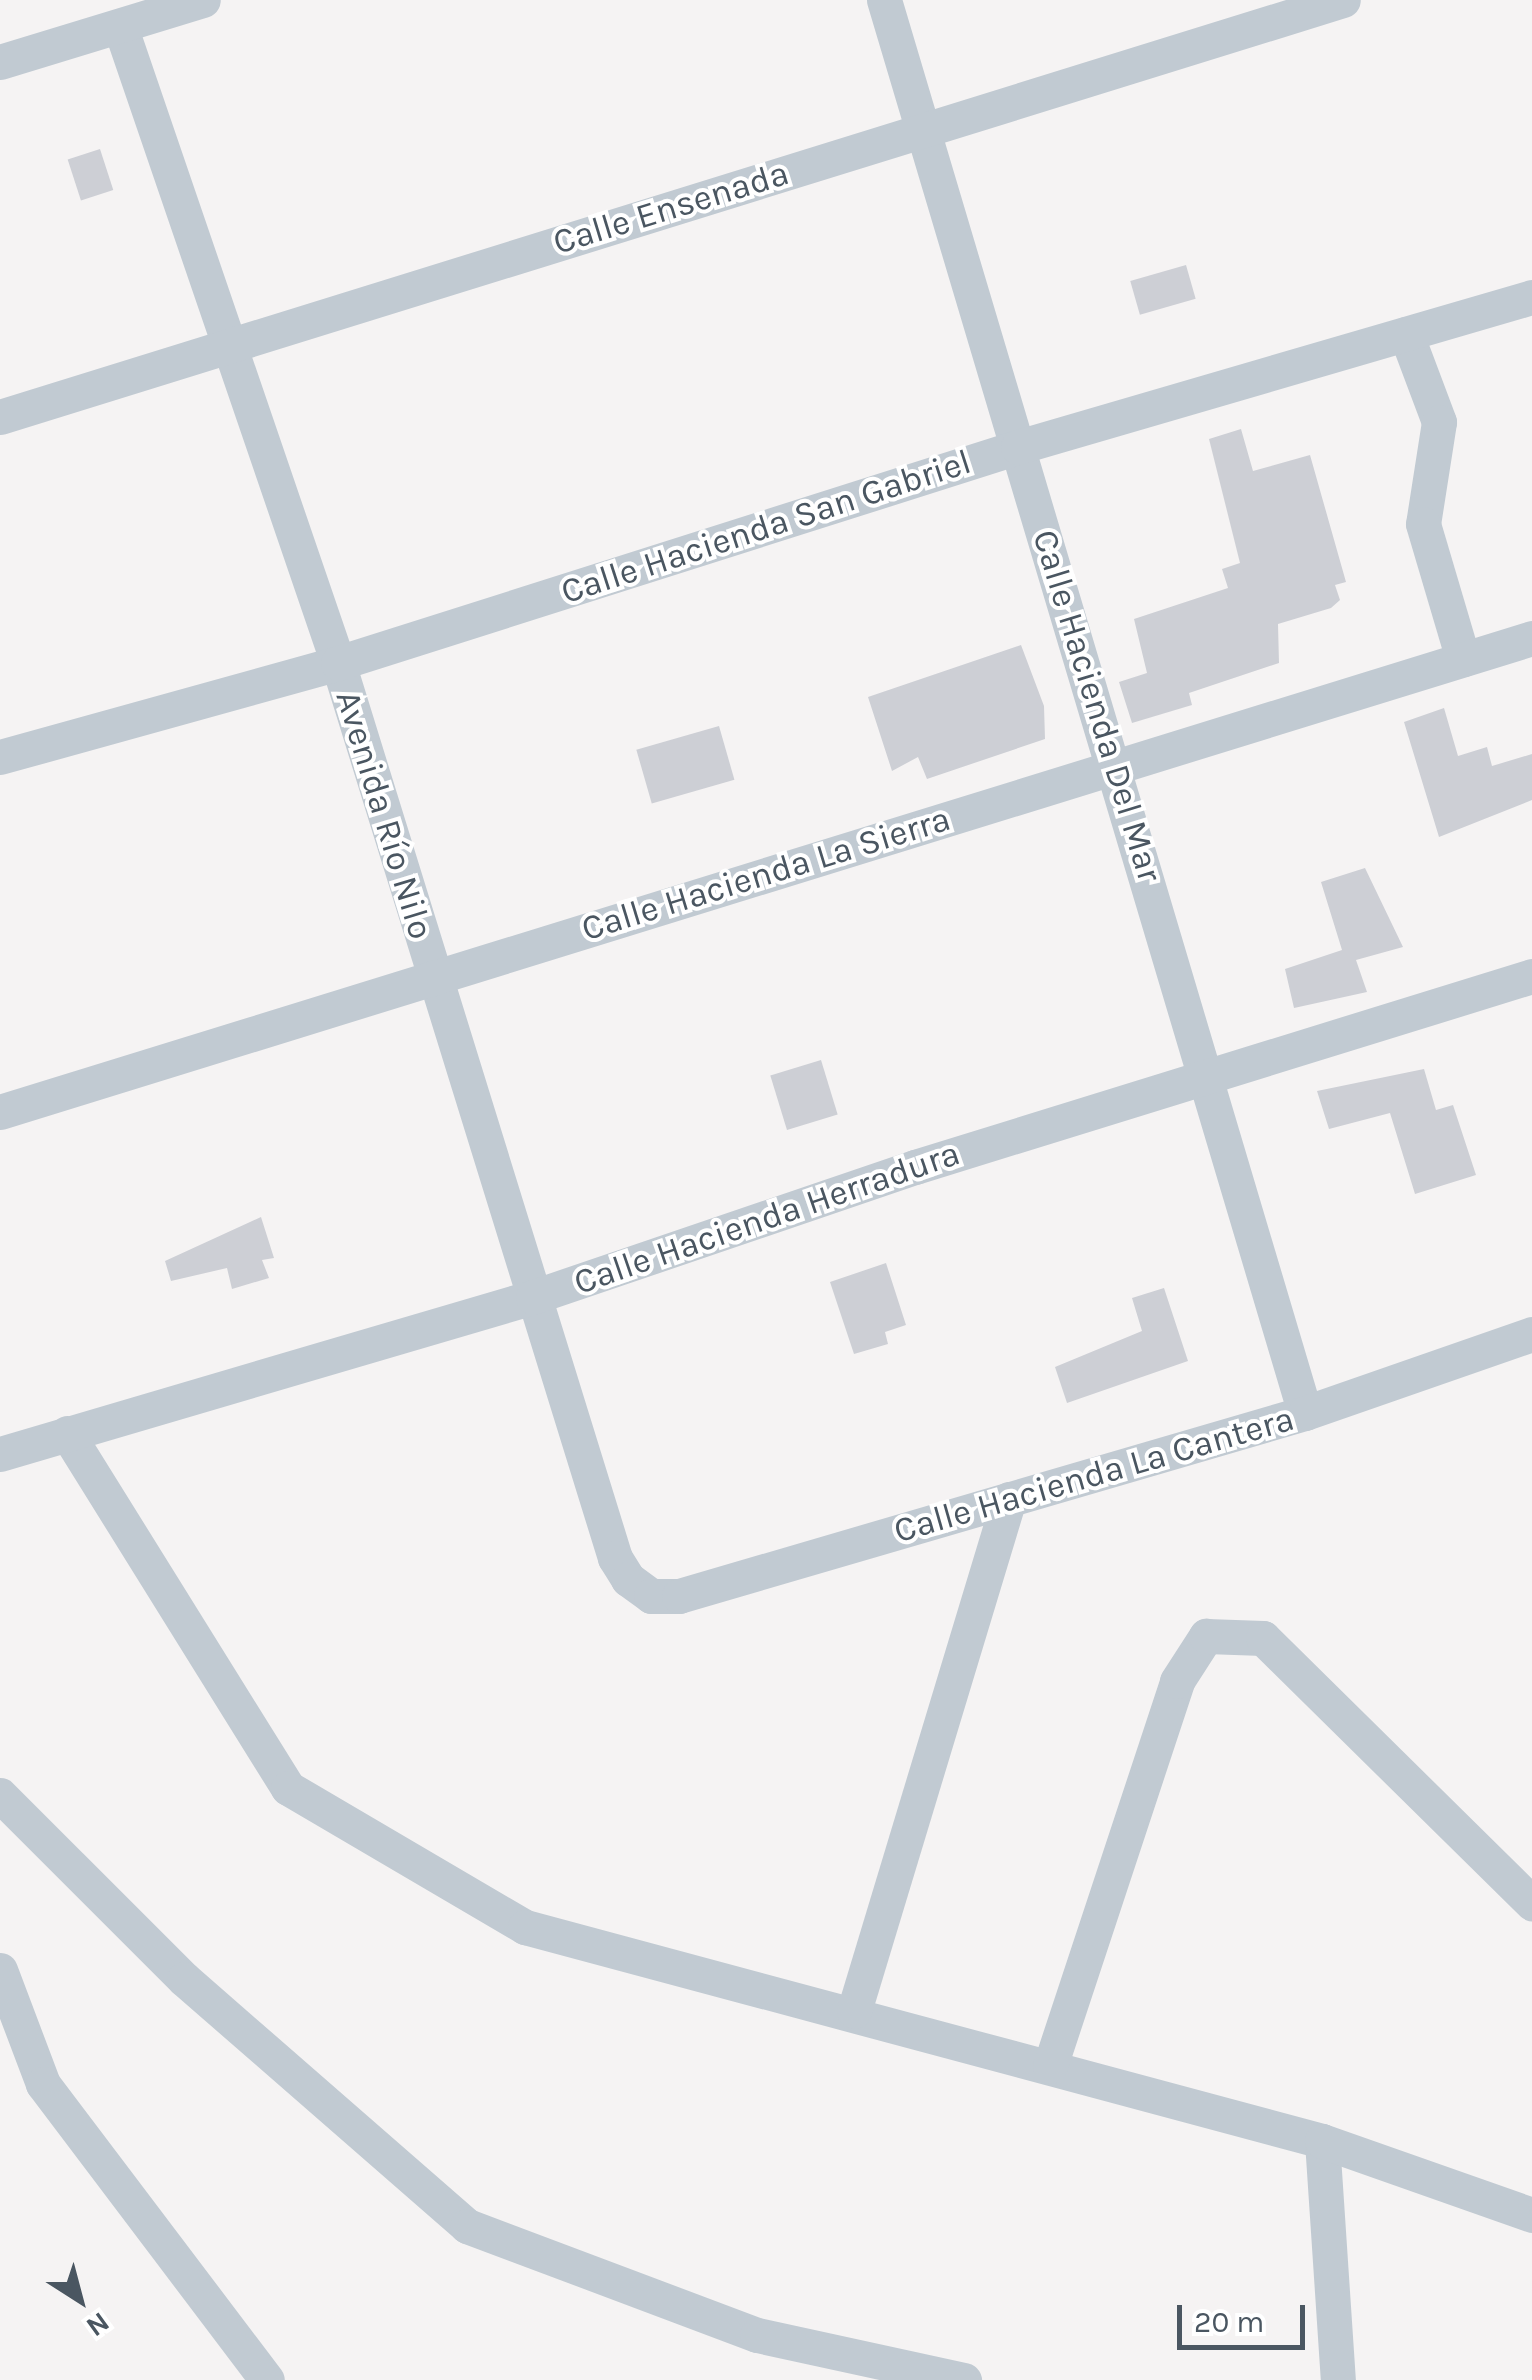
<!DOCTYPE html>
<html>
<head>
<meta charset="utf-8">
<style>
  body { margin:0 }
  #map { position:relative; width:1532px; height:2380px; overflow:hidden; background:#f5f3f3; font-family:Karla,sans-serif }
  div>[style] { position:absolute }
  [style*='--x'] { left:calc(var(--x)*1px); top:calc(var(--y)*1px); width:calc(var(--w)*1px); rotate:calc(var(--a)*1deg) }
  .building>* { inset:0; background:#cdcfd5; transform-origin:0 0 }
  .street>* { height:35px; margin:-17.5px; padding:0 17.5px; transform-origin:17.5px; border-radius:17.5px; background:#c1cad2 }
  span { translate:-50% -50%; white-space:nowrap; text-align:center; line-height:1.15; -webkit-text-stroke:8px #fff; paint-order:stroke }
  .street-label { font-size:35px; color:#4a5661 }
  .north { position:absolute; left:30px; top:2250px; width:100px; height:100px; -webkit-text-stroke:8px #fff; paint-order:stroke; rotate:144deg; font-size:28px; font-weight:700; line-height:40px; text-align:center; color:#4a5661 }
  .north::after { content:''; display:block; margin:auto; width:35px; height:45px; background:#4a5661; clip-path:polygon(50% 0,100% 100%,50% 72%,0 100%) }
  .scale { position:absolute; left:1177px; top:2305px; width:128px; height:45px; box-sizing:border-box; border:5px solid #4a5661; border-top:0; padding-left:12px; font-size:30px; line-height:35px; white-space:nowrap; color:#4a5661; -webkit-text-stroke:8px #fff; paint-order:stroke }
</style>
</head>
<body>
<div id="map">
  <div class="building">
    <div style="left:100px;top:149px;width:43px;height:34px;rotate:72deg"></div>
    <div style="left:1186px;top:265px;width:35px;height:58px;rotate:74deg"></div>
    <div style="clip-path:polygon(1241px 429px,1253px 471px,1310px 455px,1346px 582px,1335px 585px,1340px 600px,1331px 608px,1278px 624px,1279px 663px,1189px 693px,1192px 705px,1132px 723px,1119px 682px,1147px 673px,1134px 619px,1228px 588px,1222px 569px,1240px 563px,1209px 439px)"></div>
    <div style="clip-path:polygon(1021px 645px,1044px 706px,1045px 739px,927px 779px,918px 757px,892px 771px,868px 697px)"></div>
    <div style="clip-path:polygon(1444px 708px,1458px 756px,1487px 747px,1492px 766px,1532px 754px,1532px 800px,1439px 837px,1404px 722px)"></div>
    <div style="left:719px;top:726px;width:56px;height:86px;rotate:74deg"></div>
    <div style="clip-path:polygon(1365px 868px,1403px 947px,1356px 960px,1367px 992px,1294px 1008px,1285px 969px,1342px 950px,1321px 882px)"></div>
    <div style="left:821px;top:1060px;width:57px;height:53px;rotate:73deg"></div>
    <div style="clip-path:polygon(1424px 1069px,1436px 1110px,1453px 1105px,1476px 1175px,1415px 1194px,1390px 1113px,1329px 1129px,1317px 1091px)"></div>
    <div style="clip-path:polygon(261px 1217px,274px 1258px,262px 1260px,269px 1278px,232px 1289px,227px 1268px,171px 1281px,165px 1261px)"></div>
    <div style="clip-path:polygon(886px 1263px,906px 1325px,885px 1332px,888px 1344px,854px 1354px,830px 1282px)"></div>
    <div style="clip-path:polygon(1164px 1288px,1188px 1361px,1067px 1403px,1055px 1367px,1142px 1331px,1132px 1298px)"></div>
  </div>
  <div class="street">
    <div style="--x:884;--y:0;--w:1474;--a:73.41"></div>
    <div style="--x:120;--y:26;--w:673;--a:71.11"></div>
    <div style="--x:338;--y:663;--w:937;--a:72.8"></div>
    <div style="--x:615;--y:1558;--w:25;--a:58"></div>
    <div style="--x:628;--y:1579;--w:29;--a:36"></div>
    <div style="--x:651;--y:1596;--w:28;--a:0"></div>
    <div style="--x:679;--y:1596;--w:652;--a:-16.3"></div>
    <div style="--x:1305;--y:1413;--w:240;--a:-19.2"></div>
    <div style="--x:0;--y:62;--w:212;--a:-17"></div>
    <div style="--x:1406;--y:334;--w:94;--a:69.4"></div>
    <div style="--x:1439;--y:422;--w:103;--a:98.9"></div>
    <div style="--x:1423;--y:524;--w:141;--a:73.5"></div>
    <div style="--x:0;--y:417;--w:1406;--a:-17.25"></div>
    <div style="--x:0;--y:757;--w:351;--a:-15.5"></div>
    <div style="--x:338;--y:663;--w:713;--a:-17.62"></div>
    <div style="--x:1018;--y:447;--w:535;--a:-16.27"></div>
    <div style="--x:0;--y:1112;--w:1604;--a:-17.19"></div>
    <div style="--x:67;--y:1433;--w:418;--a:58.1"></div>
    <div style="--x:288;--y:1788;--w:275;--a:30.4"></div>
    <div style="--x:525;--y:1927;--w:825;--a:15.03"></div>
    <div style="--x:1322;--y:2141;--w:240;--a:86.2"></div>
    <div style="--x:0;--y:1454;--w:556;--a:-16.41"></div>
    <div style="--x:533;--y:1297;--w:404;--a:-18.8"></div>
    <div style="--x:915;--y:1167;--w:646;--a:-17.2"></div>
    <div style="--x:0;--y:1795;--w:260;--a:45"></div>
    <div style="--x:184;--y:1979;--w:376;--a:41.1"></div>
    <div style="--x:467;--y:2226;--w:310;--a:20.6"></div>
    <div style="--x:757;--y:2335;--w:212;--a:12.3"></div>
    <div style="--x:0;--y:1970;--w:122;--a:69.3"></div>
    <div style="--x:43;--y:2084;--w:371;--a:52.9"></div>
    <div style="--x:854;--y:2011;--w:535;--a:-73.16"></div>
    <div style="--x:1050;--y:2066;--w:405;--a:-71.7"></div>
    <div style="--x:1177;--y:1681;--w:54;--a:-57.2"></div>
    <div style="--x:1206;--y:1636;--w:57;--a:2"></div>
    <div style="--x:1263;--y:1638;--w:378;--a:44.6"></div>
    <div style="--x:1322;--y:2141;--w:223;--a:19.4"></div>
  </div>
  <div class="street-label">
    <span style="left:671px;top:208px;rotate:-17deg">Calle Ensenada</span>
    <span style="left:766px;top:527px;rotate:-18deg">Calle Hacienda San Gabriel</span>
    <span style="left:1097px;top:706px;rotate:73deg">Calle Hacienda Del Mar</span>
    <span style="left:384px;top:815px;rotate:73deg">Avenida Río Nilo</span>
    <span style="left:766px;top:874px;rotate:-17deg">Calle Hacienda La Sierra</span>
    <span style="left:767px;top:1218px;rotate:-19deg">Calle Hacienda Herradura</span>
    <span style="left:1094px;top:1475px;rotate:-16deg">Calle Hacienda La Cantera</span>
  </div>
  <div class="north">N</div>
  <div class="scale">20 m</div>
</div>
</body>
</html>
